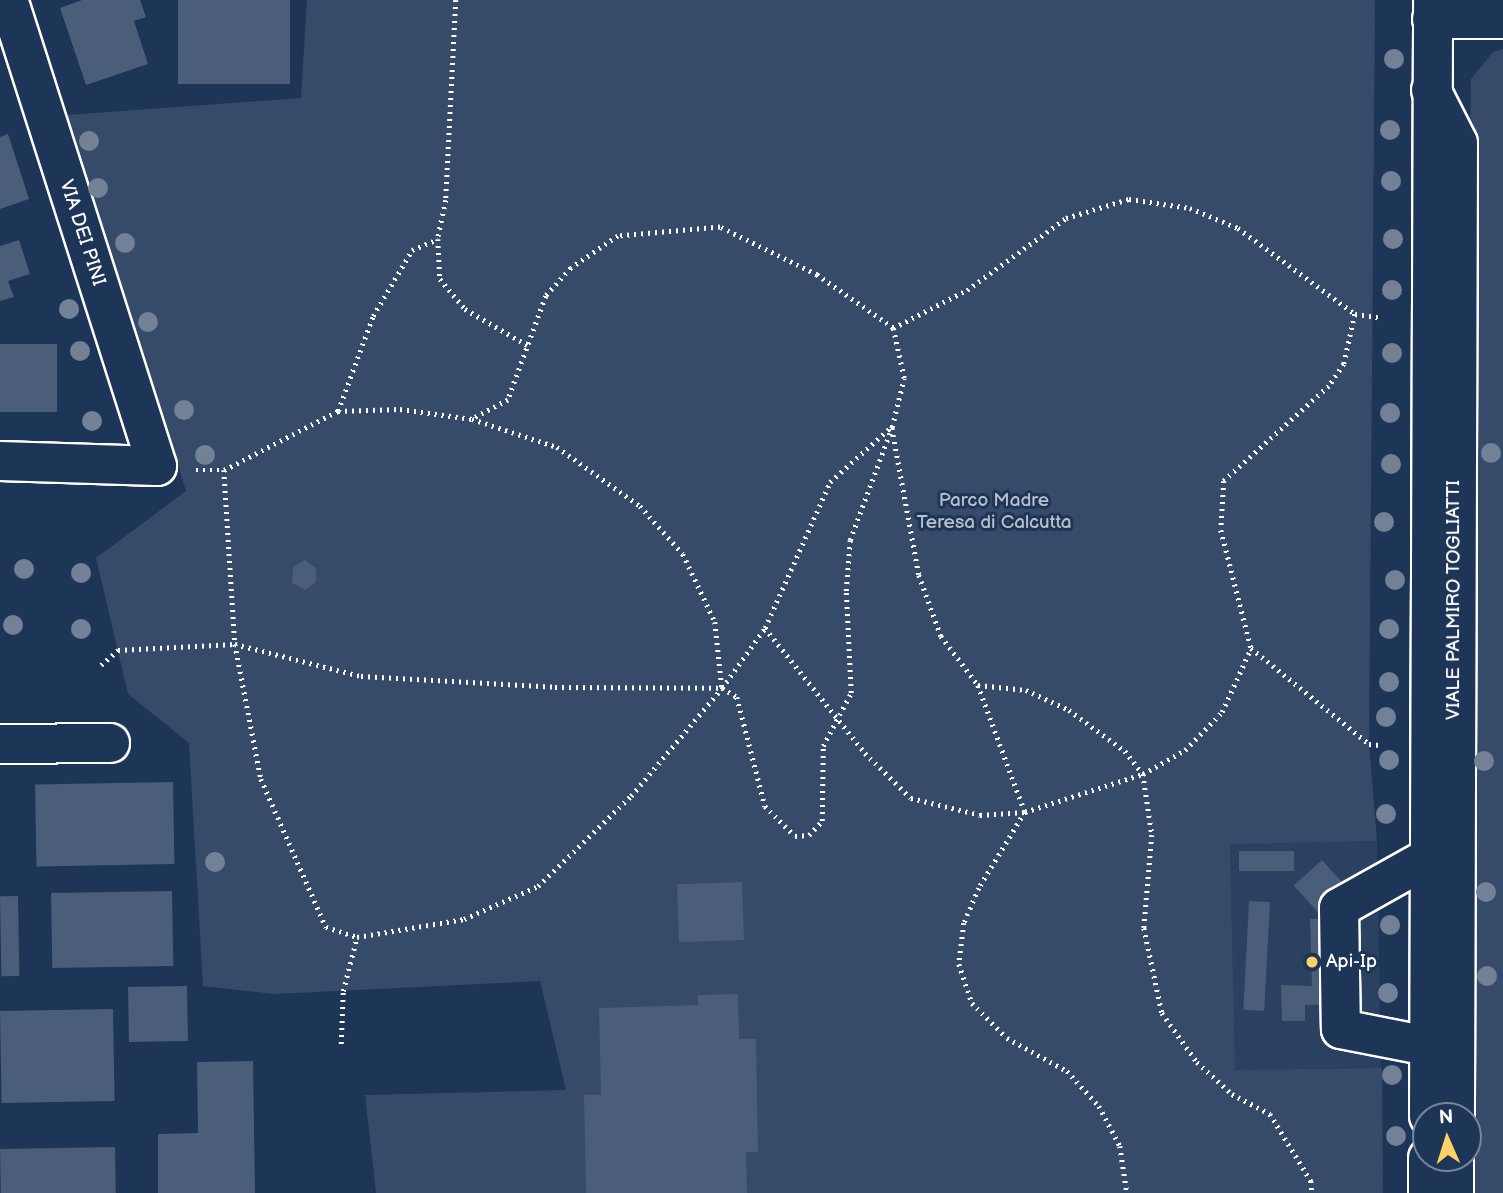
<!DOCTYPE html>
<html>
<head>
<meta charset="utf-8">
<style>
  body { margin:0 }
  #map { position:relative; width:1503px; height:1193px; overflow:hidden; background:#1d3557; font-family:"Balsamiq Sans",sans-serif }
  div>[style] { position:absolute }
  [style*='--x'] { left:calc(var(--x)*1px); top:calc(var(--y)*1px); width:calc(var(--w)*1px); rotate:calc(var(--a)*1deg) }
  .built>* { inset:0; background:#2a4161; transform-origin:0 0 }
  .green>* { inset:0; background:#364b69 }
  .building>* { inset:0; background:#4a5d79; transform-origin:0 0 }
  .path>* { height:4.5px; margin-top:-2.25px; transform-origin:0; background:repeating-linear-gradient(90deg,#fff 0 2px,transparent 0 7px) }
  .roads { filter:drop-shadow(2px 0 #fff) drop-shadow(-2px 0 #fff) drop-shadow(0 2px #fff) drop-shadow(0 -2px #fff) }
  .minor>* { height:38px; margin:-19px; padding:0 19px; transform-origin:19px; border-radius:19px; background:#1d3557 }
  .major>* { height:38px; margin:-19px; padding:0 19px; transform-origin:19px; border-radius:19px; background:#1d3557 }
  .trees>* { width:20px; height:20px; margin:-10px; border-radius:50%; background:#738196 }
  .dots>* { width:19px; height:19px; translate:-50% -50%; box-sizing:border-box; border:4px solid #1d3557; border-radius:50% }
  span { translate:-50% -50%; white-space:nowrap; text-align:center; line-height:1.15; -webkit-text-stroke:6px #1d3557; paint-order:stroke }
  .street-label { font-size:19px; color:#fff }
  .park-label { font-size:19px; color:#b9c0ca }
  .poi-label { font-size:19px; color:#fff }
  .left { translate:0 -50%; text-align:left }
  .north { position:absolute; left:1412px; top:1102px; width:70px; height:70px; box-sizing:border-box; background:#1d3557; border:2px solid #77869a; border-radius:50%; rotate:357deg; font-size:19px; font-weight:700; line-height:28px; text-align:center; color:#fff }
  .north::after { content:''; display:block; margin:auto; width:24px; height:32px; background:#ffd166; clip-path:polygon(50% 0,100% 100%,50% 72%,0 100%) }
</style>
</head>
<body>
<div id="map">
  <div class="built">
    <div style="left:1377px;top:841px;width:227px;height:147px;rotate:89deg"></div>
  </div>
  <div class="green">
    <div style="clip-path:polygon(307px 0,1375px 0,1369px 744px,1377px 841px,1230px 844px,1235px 1070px,1382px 1068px,1383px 1193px,376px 1193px,365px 1095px,566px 1090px,540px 981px,275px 994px,203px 986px,189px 743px,128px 694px,96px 558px,186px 491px,67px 115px,301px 98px)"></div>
    <div style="clip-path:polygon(1503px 49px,1503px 1193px,1466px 1193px,1462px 836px,1471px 79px,1493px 52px)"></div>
  </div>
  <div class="building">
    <div style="clip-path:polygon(82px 0,140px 0,146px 17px,134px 21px,148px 64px,86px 85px,60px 8px)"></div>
    <div style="left:178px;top:0;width:112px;height:84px"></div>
    <div style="clip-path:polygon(8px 134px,29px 199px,0 209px,0 137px)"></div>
    <div style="clip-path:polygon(19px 240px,30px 274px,8px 281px,14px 297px,0 301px,0 246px)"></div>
    <div style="left:0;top:344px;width:57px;height:68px"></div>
    <div style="clip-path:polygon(305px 560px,316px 568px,316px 582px,305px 590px,292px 583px,293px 567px)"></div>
    <div style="left:173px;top:782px;width:82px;height:138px;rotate:89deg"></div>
    <div style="left:1294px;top:851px;width:20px;height:55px;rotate:90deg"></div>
    <div style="left:1322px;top:860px;width:39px;height:38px;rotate:48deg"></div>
    <div style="left:742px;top:882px;width:58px;height:65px;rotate:88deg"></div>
    <div style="left:172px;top:891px;width:75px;height:121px;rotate:89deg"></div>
    <div style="left:18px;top:896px;width:80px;height:18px;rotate:89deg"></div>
    <div style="left:1249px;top:901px;width:21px;height:109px;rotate:3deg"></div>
    <div style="clip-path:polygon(1358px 918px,1360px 1004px,1305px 1005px,1305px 1021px,1282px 1021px,1281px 985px,1312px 986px,1310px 919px)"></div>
    <div style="left:187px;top:986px;width:55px;height:59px;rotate:89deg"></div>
    <div style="clip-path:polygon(738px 994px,739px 1039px,756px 1039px,758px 1152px,746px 1152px,747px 1193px,586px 1193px,584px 1095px,601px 1095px,599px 1008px,698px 1005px,698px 995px)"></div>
    <div style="left:113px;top:1009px;width:92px;height:113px;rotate:89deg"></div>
    <div style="clip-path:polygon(253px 1061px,255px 1193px,158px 1193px,158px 1134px,198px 1133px,197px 1062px)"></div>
    <div style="left:115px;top:1147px;width:46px;height:115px;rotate:89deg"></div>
  </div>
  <div class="path">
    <div style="--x:456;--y:0;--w:200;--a:92.9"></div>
    <div style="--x:446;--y:200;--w:40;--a:102"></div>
    <div style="--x:438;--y:239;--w:40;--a:87.1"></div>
    <div style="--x:440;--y:279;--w:39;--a:50"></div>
    <div style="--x:465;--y:309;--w:72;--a:30.1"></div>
    <div style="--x:1355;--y:314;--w:51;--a:102.4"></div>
    <div style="--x:1344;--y:364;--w:27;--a:124"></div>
    <div style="--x:1329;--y:386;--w:142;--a:137.9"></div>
    <div style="--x:1224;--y:481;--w:49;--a:93.5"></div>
    <div style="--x:1221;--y:530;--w:122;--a:75.7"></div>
    <div style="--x:1251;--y:648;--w:152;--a:39.1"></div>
    <div style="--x:1369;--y:744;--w:11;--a:5"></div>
    <div style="--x:893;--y:328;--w:83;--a:-27.2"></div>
    <div style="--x:967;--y:290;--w:122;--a:-36"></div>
    <div style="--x:1066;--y:218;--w:66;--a:-16.8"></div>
    <div style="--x:1129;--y:199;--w:62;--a:8.4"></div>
    <div style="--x:1190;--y:208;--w:52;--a:22.6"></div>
    <div style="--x:1238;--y:228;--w:145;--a:36.3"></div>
    <div style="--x:1355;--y:314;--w:27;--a:8"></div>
    <div style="--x:338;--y:411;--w:101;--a:-69.8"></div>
    <div style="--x:373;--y:316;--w:77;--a:-59.4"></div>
    <div style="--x:412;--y:250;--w:28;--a:-23"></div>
    <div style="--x:892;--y:428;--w:149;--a:79.6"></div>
    <div style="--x:919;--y:575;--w:65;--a:70.2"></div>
    <div style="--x:941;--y:636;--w:61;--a:52.9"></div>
    <div style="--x:978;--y:685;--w:135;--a:69.7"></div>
    <div style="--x:1025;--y:812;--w:89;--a:121.2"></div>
    <div style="--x:979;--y:888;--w:38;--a:113"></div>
    <div style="--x:964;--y:923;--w:41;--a:97"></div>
    <div style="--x:959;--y:964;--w:41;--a:71.6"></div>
    <div style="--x:972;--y:1003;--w:49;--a:45"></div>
    <div style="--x:1007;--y:1038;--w:68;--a:28.8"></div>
    <div style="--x:1067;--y:1071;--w:47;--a:47.6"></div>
    <div style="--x:1099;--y:1106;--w:45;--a:62.3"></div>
    <div style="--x:1120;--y:1146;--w:48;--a:81.5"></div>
    <div style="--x:196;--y:470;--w:28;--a:0"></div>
    <div style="--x:224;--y:470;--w:128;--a:-27.4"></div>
    <div style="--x:338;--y:411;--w:62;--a:-1.8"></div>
    <div style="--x:400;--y:409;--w:73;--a:7.9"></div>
    <div style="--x:472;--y:419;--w:89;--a:18.2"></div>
    <div style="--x:557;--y:447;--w:102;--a:35.4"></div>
    <div style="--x:640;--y:506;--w:64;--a:48.1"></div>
    <div style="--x:683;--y:554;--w:75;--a:64.8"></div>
    <div style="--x:715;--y:622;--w:65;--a:83.9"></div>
    <div style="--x:224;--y:470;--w:174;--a:86.4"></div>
    <div style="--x:235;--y:644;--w:137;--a:79.1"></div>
    <div style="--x:261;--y:779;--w:162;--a:66.3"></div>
    <div style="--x:326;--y:927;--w:33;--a:18"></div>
    <div style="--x:357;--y:937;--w:109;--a:-9.5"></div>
    <div style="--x:464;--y:919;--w:81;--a:-24"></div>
    <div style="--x:538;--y:886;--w:129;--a:-44.1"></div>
    <div style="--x:631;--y:796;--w:141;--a:-49.9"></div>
    <div style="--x:722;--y:688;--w:74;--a:-54.4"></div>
    <div style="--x:765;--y:628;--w:160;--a:-66"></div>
    <div style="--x:830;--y:482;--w:81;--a:-42"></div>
    <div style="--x:765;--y:628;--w:160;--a:51.3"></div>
    <div style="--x:865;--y:753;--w:64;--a:44.4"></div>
    <div style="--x:911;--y:798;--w:71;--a:13.8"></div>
    <div style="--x:980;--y:815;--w:45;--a:-3.8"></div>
    <div style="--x:1025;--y:812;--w:124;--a:-17.9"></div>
    <div style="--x:1143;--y:774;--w:48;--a:-29.7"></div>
    <div style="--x:1185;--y:750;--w:53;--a:-45.8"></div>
    <div style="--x:1222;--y:712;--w:70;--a:-65.6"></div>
    <div style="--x:101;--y:665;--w:23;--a:-41"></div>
    <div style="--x:118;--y:650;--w:117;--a:-2.9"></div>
    <div style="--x:235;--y:644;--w:130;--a:14.3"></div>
    <div style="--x:361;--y:676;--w:194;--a:3.2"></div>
    <div style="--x:555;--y:687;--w:167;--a:0.3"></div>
    <div style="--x:722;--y:688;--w:17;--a:31"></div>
    <div style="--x:737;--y:697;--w:113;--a:75.6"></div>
    <div style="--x:765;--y:806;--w:42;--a:45"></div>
    <div style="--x:795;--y:836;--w:14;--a:-4"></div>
    <div style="--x:809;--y:835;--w:19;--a:-47"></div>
    <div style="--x:822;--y:821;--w:75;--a:-89.2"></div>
    <div style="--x:823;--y:746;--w:60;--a:-62.2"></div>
    <div style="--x:851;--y:693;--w:102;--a:-92.8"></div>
    <div style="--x:846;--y:591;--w:51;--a:-85.5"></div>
    <div style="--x:850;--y:540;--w:121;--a:-69.6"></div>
    <div style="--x:892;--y:427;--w:50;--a:-76.2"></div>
    <div style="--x:904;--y:378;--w:51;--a:-102.4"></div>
    <div style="--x:893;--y:328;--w:93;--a:-145.1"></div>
    <div style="--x:817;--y:275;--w:108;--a:-153.7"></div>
    <div style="--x:720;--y:227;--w:102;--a:175"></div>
    <div style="--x:618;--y:236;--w:57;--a:145.8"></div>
    <div style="--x:571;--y:268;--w:38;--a:132"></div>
    <div style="--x:546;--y:296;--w:111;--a:110.1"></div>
    <div style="--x:508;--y:400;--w:41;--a:152.2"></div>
    <div style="--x:978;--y:685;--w:48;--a:5.9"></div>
    <div style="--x:1026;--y:690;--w:47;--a:24.9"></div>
    <div style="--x:1069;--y:710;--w:69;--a:36.2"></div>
    <div style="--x:1125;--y:751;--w:29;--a:52"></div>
    <div style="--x:1143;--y:774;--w:62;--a:81.6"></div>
    <div style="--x:1152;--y:835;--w:93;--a:94.9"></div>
    <div style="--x:1144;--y:928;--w:87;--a:78"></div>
    <div style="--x:1162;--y:1013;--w:60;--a:54.5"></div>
    <div style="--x:1197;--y:1062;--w:47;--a:42.4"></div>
    <div style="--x:1232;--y:1094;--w:43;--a:27.8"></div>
    <div style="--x:1270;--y:1114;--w:79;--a:58.5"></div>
    <div style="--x:1311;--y:1181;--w:12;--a:85"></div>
    <div style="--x:341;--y:1044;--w:53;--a:-87.8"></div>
    <div style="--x:343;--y:991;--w:56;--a:-75.5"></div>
  </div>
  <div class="roads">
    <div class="minor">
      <div style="--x:1432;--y:19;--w:71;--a:0"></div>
      <div style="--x:1431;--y:90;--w:59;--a:63"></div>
      <div style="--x:1458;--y:143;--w:973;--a:90.18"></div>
      <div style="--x:0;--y:461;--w:157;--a:1.8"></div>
      <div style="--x:157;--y:466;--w:489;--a:-107.7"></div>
      <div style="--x:0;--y:744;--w:110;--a:-0.5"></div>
      <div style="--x:1428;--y:858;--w:102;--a:150.7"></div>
      <div style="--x:1339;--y:908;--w:121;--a:89.1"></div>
      <div style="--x:1341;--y:1029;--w:89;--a:11.1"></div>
      <div style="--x:1454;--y:1193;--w:35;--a:-90"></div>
    </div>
    <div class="major">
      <div style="--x:1429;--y:1116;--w:1116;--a:-89.79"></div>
      <div style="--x:1428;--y:1193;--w:35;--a:-90"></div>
    </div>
  </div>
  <div class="trees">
    <div style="left:1394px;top:59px"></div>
    <div style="left:1390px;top:130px"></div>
    <div style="left:89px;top:141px"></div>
    <div style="left:1391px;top:181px"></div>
    <div style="left:98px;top:188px"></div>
    <div style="left:1393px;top:239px"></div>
    <div style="left:125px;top:243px"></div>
    <div style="left:1392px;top:290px"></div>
    <div style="left:69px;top:309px"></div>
    <div style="left:148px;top:322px"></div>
    <div style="left:80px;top:351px"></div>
    <div style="left:1392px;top:353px"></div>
    <div style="left:184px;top:410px"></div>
    <div style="left:1390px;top:413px"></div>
    <div style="left:92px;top:421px"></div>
    <div style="left:1491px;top:453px"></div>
    <div style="left:205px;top:455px"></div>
    <div style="left:1391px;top:464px"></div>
    <div style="left:1384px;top:522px"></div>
    <div style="left:24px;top:569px"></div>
    <div style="left:81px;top:573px"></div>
    <div style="left:1395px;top:580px"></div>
    <div style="left:13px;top:625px"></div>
    <div style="left:81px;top:629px"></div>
    <div style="left:1389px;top:629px"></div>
    <div style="left:1389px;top:682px"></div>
    <div style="left:1386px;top:717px"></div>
    <div style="left:1389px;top:760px"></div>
    <div style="left:1484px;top:761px"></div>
    <div style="left:1386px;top:814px"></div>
    <div style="left:215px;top:862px"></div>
    <div style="left:1486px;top:892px"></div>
    <div style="left:1390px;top:925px"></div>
    <div style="left:1487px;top:976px"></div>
    <div style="left:1388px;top:993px"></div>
    <div style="left:1392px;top:1075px"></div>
    <div style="left:1396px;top:1136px"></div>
  </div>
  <div class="dots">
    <div style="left:1312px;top:962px;background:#ffd166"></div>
  </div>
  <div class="street-label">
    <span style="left:82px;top:233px;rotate:72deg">VIA DEI PINI</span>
    <span style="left:1454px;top:600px;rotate:-90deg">VIALE PALMIRO TOGLIATTI</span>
  </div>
  <div class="park-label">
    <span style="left:994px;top:512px">Parco Madre<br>Teresa di Calcutta</span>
  </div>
  <div class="poi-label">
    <span class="left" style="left:1326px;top:962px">Api-Ip</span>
  </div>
  <div class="north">N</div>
</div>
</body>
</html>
